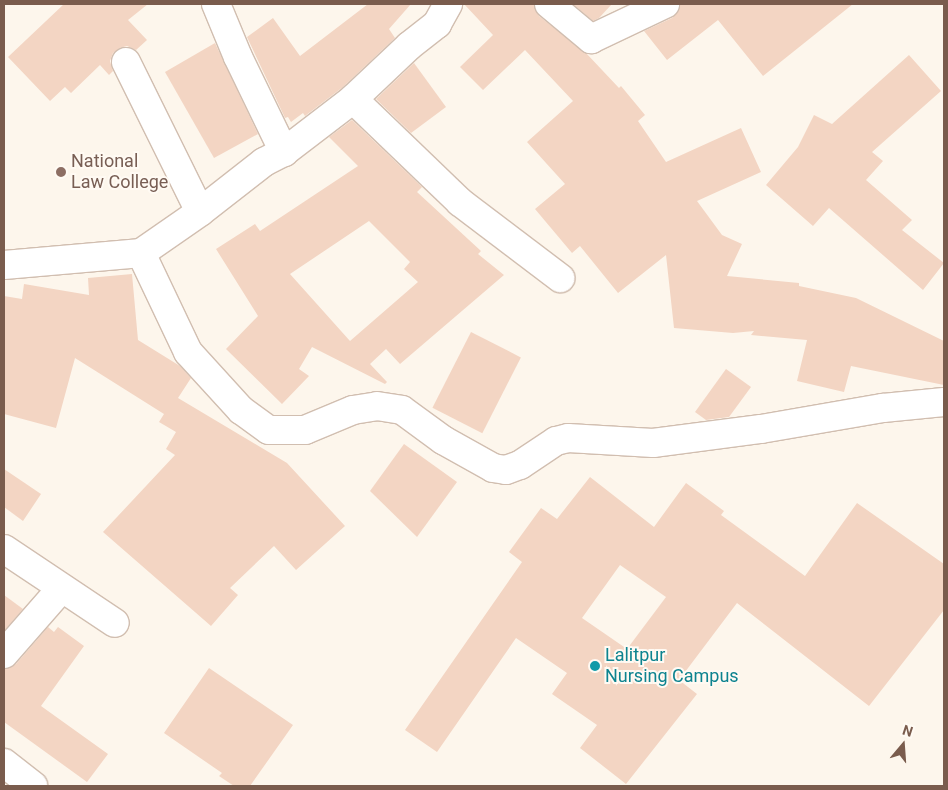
<!DOCTYPE html>
<html>
<head>
<meta charset="utf-8">
<style>
  body { margin:0 }
  #map { position:relative; width:948px; height:790px; overflow:hidden; background:#fdf6ec; font-family:Roboto,sans-serif }
  div>[style] { position:absolute }
  [style*='--x'] { left:calc(var(--x)*1px); top:calc(var(--y)*1px); width:calc(var(--w)*1px); rotate:calc(var(--a)*1deg) }
  .building>* { inset:0; background:#f3d5c3; transform-origin:0 0 }
  .roads { filter:drop-shadow(1px 0 #d1beb0) drop-shadow(-1px 0 #d1beb0) drop-shadow(0 1px #d1beb0) drop-shadow(0 -1px #d1beb0) }
  .minor>* { height:28px; margin:-14px; padding:0 14px; transform-origin:14px; border-radius:14px; background:#fff }
  .dots>* { width:14px; height:14px; translate:-50% -50%; box-sizing:border-box; border:2px solid #fffaf3; border-radius:50% }
  span { translate:-50% -50%; white-space:nowrap; text-align:center; line-height:1.15; -webkit-text-stroke:4px #fffaf3; paint-order:stroke }
  .education-label { font-size:18px; color:#785e54 }
  .left { translate:0 -50%; text-align:left }
  .culture-label { font-size:18px; color:#0d838f }
  .frame { position:absolute; inset:0; border:5px solid #7a5c4d; pointer-events:none }
  .north { position:absolute; left:878px; top:720px; width:50px; height:50px; -webkit-text-stroke:4px #fffaf3; paint-order:stroke; rotate:18deg; font-size:14px; font-weight:700; line-height:20px; text-align:center; color:#7a5c4d }
  .north::after { content:''; display:block; margin:auto; width:18px; height:22px; background:#7a5c4d; clip-path:polygon(50% 0,100% 100%,50% 72%,0 100%) }
</style>
</head>
<body>
<div id="map">
  <div class="building">
    <div style="clip-path:polygon(64px 4px,148px 4px,128px 20px,147px 40px,136px 50px,127px 46px,120px 48px,113px 53px,110px 61px,113px 71px,109px 75px,100px 65px,71px 93px,65px 87px,50px 101px,8px 57px)"></div>
    <div style="clip-path:polygon(368px 4px,411px 4px,389px 29px,395px 38px,343px 87px,305px 116px,303px 113px,291px 122px,288px 117px,285px 118px,247px 37px,273px 18px,300px 56px)"></div>
    <div style="clip-path:polygon(464px 4px,534px 4px,539px 16px,586px 53px,619px 88px,621px 86px,645px 115px,638px 121px,666px 162px,741px 128px,761px 172px,697px 201px,722px 235px,742px 244px,727px 276px,799px 283px,799px 286px,856px 298px,944px 341px,944px 385px,851px 366px,844px 392px,797px 381px,807px 340px,751px 335px,754px 331px,733px 333px,674px 328px,666px 255px,618px 293px,580px 246px,572px 253px,535px 209px,565px 184px,527px 142px,573px 101px,525px 50px,483px 90px,460px 67px,493px 35px)"></div>
    <div style="clip-path:polygon(573px 4px,612px 4px,599px 18px,593px 21px)"></div>
    <div style="clip-path:polygon(680px 4px,853px 4px,763px 76px,718px 20px,667px 60px,644px 31px,672px 18px,678px 12px)"></div>
    <div style="clip-path:polygon(215px 43px,258px 134px,214px 158px,165px 72px)"></div>
    <div style="clip-path:polygon(909px 55px,941px 91px,872px 152px,883px 161px,866px 180px,912px 220px,902px 230px,944px 263px,923px 290px,829px 208px,813px 226px,766px 185px,798px 147px,814px 115px,832px 124px)"></div>
    <div style="clip-path:polygon(414px 63px,446px 107px,411px 133px,376px 99px)"></div>
    <div style="clip-path:polygon(evenodd,352px 120px,422px 187px,417px 192px,481px 251px,478px 254px,504px 275px,400px 364px,386px 349px,370px 364px,387px 382px,385px 384px,312px 347px,299px 369px,309px 376px,282px 404px,226px 349px,258px 316px,216px 249px,255px 224px,260px 231px,358px 166px,329px 137px,352px 120px,369px 221px,410px 262px,404px 269px,418px 282px,350px 341px,290px 274px,369px 221px)"></div>
    <div style="clip-path:polygon(132px 274px,138px 340px,180px 366px,191px 378px,178px 398px,287px 463px,345px 526px,296px 570px,274px 546px,230px 588px,238px 595px,211px 626px,103px 532px,175px 455px,166px 449px,176px 432px,159px 422px,164px 414px,75px 358px,56px 428px,4px 414px,4px 296px,22px 299px,24px 284px,89px 295px,88px 278px)"></div>
    <div style="left:471px;top:332px;width:56px;height:85px;rotate:27deg"></div>
    <div style="clip-path:polygon(726px 369px,751px 387px,729px 417px,706px 420px,695px 412px)"></div>
    <div style="clip-path:polygon(404px 444px,457px 482px,417px 537px,370px 491px)"></div>
    <div style="clip-path:polygon(4px 469px,41px 494px,23px 521px,4px 507px)"></div>
    <div style="clip-path:polygon(evenodd,590px 477px,654px 527px,686px 483px,724px 511px,721px 515px,805px 576px,857px 503px,944px 564px,944px 610px,869px 706px,737px 603px,679px 680px,697px 694px,626px 784px,580px 748px,597px 725px,552px 694px,567px 673px,516px 638px,437px 752px,405px 730px,522px 562px,509px 552px,541px 508px,557px 519px,590px 477px,620px 565px,666px 597px,627px 649px,582px 618px,620px 565px)"></div>
    <div style="clip-path:polygon(4px 595px,23px 609px,4px 631px)"></div>
    <div style="clip-path:polygon(48px 627px,54px 632px,58px 627px,84px 646px,41px 706px,108px 754px,87px 782px,4px 722px,4px 669px,16px 664px)"></div>
    <div style="clip-path:polygon(209px 668px,293px 725px,250px 786px,234px 786px,219px 776px,222px 773px,164px 733px)"></div>
  </div>
  <div class="roads">
    <div class="minor">
      <div style="--x:216;--y:4;--w:57;--a:67.5"></div>
      <div style="--x:238;--y:57;--w:106;--a:64.2"></div>
      <div style="--x:549;--y:4;--w:55;--a:39.8"></div>
      <div style="--x:591;--y:39;--w:82;--a:-25.3"></div>
      <div style="--x:126;--y:62;--w:167;--a:63.7"></div>
      <div style="--x:353;--y:99;--w:149;--a:43.9"></div>
      <div style="--x:460;--y:202;--w:126;--a:37.2"></div>
      <div style="--x:141;--y:253;--w:110;--a:64.6"></div>
      <div style="--x:188;--y:352;--w:79;--a:47.6"></div>
      <div style="--x:241;--y:410;--w:34;--a:36"></div>
      <div style="--x:269;--y:430;--w:36;--a:0"></div>
      <div style="--x:305;--y:430;--w:52;--a:-22.6"></div>
      <div style="--x:353;--y:410;--w:24;--a:-9"></div>
      <div style="--x:377;--y:406;--w:25;--a:9"></div>
      <div style="--x:402;--y:410;--w:51;--a:36.2"></div>
      <div style="--x:443;--y:440;--w:57;--a:29.2"></div>
      <div style="--x:493;--y:468;--w:13;--a:9"></div>
      <div style="--x:506;--y:470;--w:15;--a:-20"></div>
      <div style="--x:520;--y:465;--w:43;--a:-33.7"></div>
      <div style="--x:556;--y:441;--w:12;--a:-14"></div>
      <div style="--x:568;--y:438;--w:85;--a:3.4"></div>
      <div style="--x:653;--y:443;--w:109;--a:-7.4"></div>
      <div style="--x:761;--y:429;--w:124;--a:-9.8"></div>
      <div style="--x:883;--y:408;--w:61;--a:-5.6"></div>
      <div style="--x:4;--y:265;--w:138;--a:-5"></div>
      <div style="--x:141;--y:253;--w:72;--a:-34.8"></div>
      <div style="--x:200;--y:212;--w:81;--a:-38"></div>
      <div style="--x:264;--y:162;--w:22;--a:-27"></div>
      <div style="--x:284;--y:152;--w:87;--a:-37.5"></div>
      <div style="--x:353;--y:99;--w:77;--a:-43.4"></div>
      <div style="--x:409;--y:46;--w:36;--a:-38"></div>
      <div style="--x:437;--y:24;--w:23;--a:-61"></div>
      <div style="--x:4;--y:549;--w:133;--a:33.7"></div>
      <div style="--x:4;--y:654;--w:86;--a:-48.8"></div>
      <div style="--x:4;--y:763;--w:37;--a:38"></div>
    </div>
  </div>
  <div class="dots">
    <div style="left:61px;top:172px;background:#8d6e63"></div>
    <div style="left:595px;top:666px;background:#0f9aa8"></div>
  </div>
  <div class="education-label">
    <span class="left" style="left:71px;top:172px">National<br>Law College</span>
  </div>
  <div class="culture-label">
    <span class="left" style="left:605px;top:666px">Lalitpur<br>Nursing Campus</span>
  </div>
  <div class="frame"></div>
  <div class="north">N</div>
</div>
</body>
</html>
